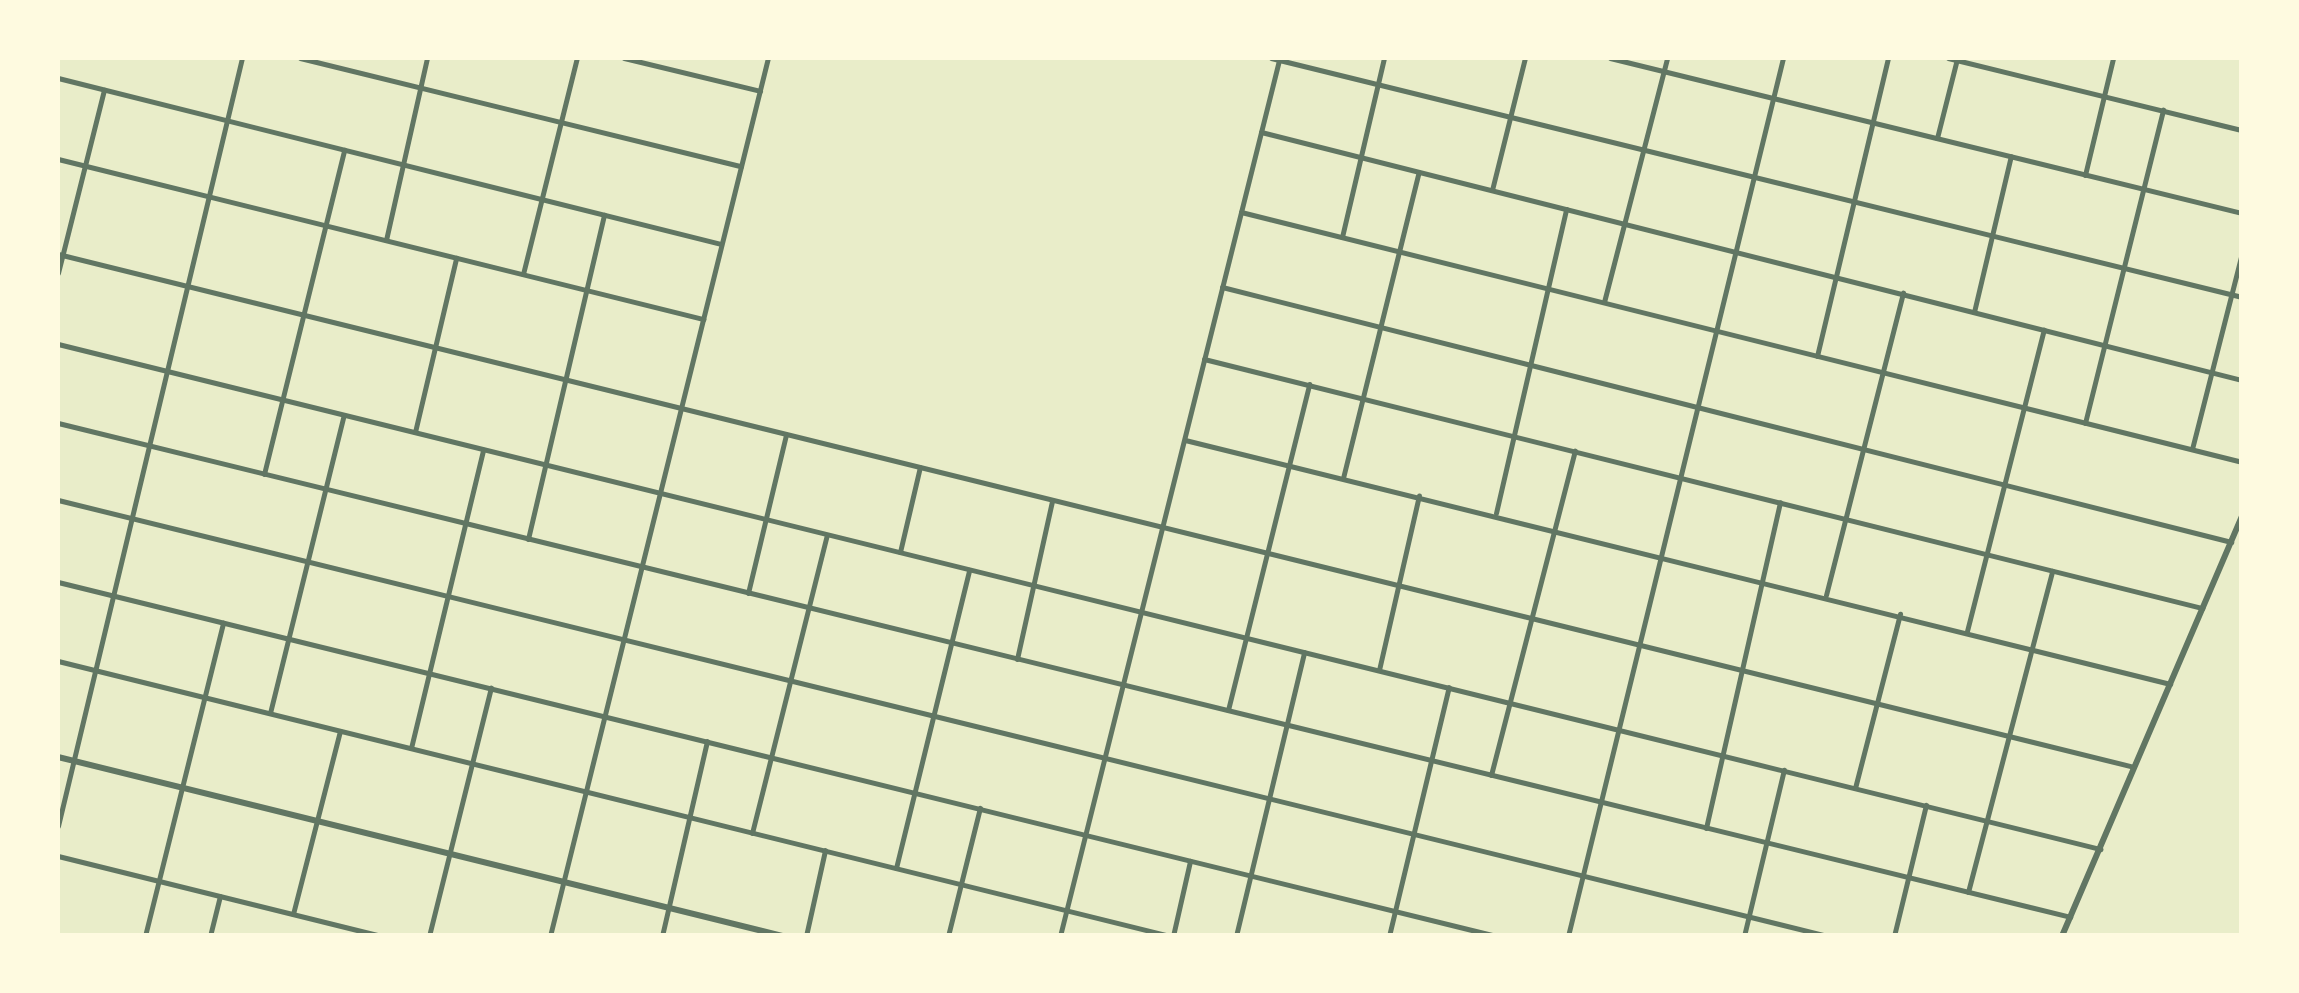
<!DOCTYPE html>
<html>
<head>
<meta charset="utf-8">
<style>
  body { margin:0 }
  #map { position:relative; width:2299px; height:993px; overflow:hidden; background:#e9edc9; font-family:Lato,sans-serif }
  div>[style] { position:absolute }
  [style*='--x'] { left:calc(var(--x)*1px); top:calc(var(--y)*1px); width:calc(var(--w)*1px); rotate:calc(var(--a)*1deg) }
  .minor>* { height:5px; margin:-2.5px; padding:0 2.5px; transform-origin:2.5px; border-radius:2.5px; background:#617663 }
  .tertiary>* { height:6px; margin:-3px; padding:0 3px; transform-origin:3px; border-radius:3px; background:#617663 }
  span { translate:-50% -50%; white-space:nowrap; text-align:center; line-height:1.15; -webkit-text-stroke:8px #fefae0; paint-order:stroke }
  .frame { position:absolute; inset:0; border:60px solid #fefae0; pointer-events:none }
</style>
</head>
<body>
<div id="map">
  <div class="minor">
    <div style="--x:300;--y:58;--w:454;--a:13.8"></div>
    <div style="--x:624;--y:58;--w:140;--a:13.6"></div>
    <div style="--x:1271;--y:58;--w:1000;--a:13.83"></div>
    <div style="--x:1610;--y:58;--w:651;--a:13.78"></div>
    <div style="--x:1948;--y:58;--w:303;--a:13.8"></div>
    <div style="--x:58;--y:78;--w:683;--a:14.06"></div>
    <div style="--x:1261;--y:132;--w:1012;--a:14.19"></div>
    <div style="--x:1937;--y:138;--w:81;--a:-75.8"></div>
    <div style="--x:58;--y:159;--w:665;--a:13.93"></div>
    <div style="--x:2085;--y:175;--w:120;--a:-76.5"></div>
    <div style="--x:1492;--y:190;--w:136;--a:-76"></div>
    <div style="--x:1241;--y:212;--w:1032;--a:14.02"></div>
    <div style="--x:1342;--y:237;--w:184;--a:-76.8"></div>
    <div style="--x:386;--y:240;--w:187;--a:-77.3"></div>
    <div style="--x:58;--y:254;--w:2138;--a:13.88"></div>
    <div style="--x:58;--y:273;--w:189;--a:-75.9"></div>
    <div style="--x:523;--y:274;--w:223;--a:-76"></div>
    <div style="--x:1222;--y:287;--w:1041;--a:14.18"></div>
    <div style="--x:1604;--y:302;--w:252;--a:-75.5"></div>
    <div style="--x:1974;--y:312;--w:160;--a:-76.7"></div>
    <div style="--x:58;--y:344;--w:2104;--a:13.89"></div>
    <div style="--x:1817;--y:356;--w:306;--a:-76.6"></div>
    <div style="--x:1204;--y:359;--w:1029;--a:14.01"></div>
    <div style="--x:58;--y:423;--w:2072;--a:13.79"></div>
    <div style="--x:2085;--y:423;--w:323;--a:-76"></div>
    <div style="--x:415;--y:432;--w:179;--a:-76.7"></div>
    <div style="--x:1185;--y:440;--w:1015;--a:13.91"></div>
    <div style="--x:2192;--y:449;--w:202;--a:-75.7"></div>
    <div style="--x:264;--y:474;--w:334;--a:-76.1"></div>
    <div style="--x:1343;--y:478;--w:315;--a:-76.1"></div>
    <div style="--x:58;--y:500;--w:1823;--a:13.84"></div>
    <div style="--x:1496;--y:513;--w:312;--a:-77"></div>
    <div style="--x:528;--y:539;--w:333;--a:-76.8"></div>
    <div style="--x:900;--y:552;--w:87;--a:-76.8"></div>
    <div style="--x:58;--y:582;--w:1481;--a:13.83"></div>
    <div style="--x:748;--y:593;--w:163;--a:-76.5"></div>
    <div style="--x:1826;--y:595;--w:312;--a:-75.7"></div>
    <div style="--x:1967;--y:631;--w:311;--a:-75.7"></div>
    <div style="--x:1017;--y:659;--w:162;--a:-77.5"></div>
    <div style="--x:58;--y:661;--w:1145;--a:13.89"></div>
    <div style="--x:1379;--y:670;--w:179;--a:-77.1"></div>
    <div style="--x:1228;--y:710;--w:336;--a:-76"></div>
    <div style="--x:270;--y:713;--w:307;--a:-76.1"></div>
    <div style="--x:411;--y:748;--w:307;--a:-76.4"></div>
    <div style="--x:1491;--y:775;--w:335;--a:-75.5"></div>
    <div style="--x:1855;--y:788;--w:180;--a:-75.5"></div>
    <div style="--x:58;--y:826;--w:790;--a:-76.53"></div>
    <div style="--x:1706;--y:828;--w:334;--a:-77.2"></div>
    <div style="--x:752;--y:833;--w:307;--a:-75.9"></div>
    <div style="--x:58;--y:856;--w:334;--a:13.9"></div>
    <div style="--x:896;--y:868;--w:307;--a:-76.2"></div>
    <div style="--x:1968;--y:892;--w:332;--a:-75.3"></div>
    <div style="--x:293;--y:914;--w:189;--a:-75.6"></div>
    <div style="--x:145;--y:936;--w:323;--a:-76"></div>
    <div style="--x:210;--y:936;--w:41;--a:-76"></div>
    <div style="--x:429;--y:936;--w:256;--a:-76"></div>
    <div style="--x:550;--y:936;--w:905;--a:-76.06"></div>
    <div style="--x:662;--y:936;--w:200;--a:-77"></div>
    <div style="--x:806;--y:936;--w:88;--a:-77.5"></div>
    <div style="--x:948;--y:936;--w:132;--a:-76"></div>
    <div style="--x:1060;--y:936;--w:903;--a:-75.96"></div>
    <div style="--x:1173;--y:936;--w:77;--a:-77.2"></div>
    <div style="--x:1236;--y:936;--w:292;--a:-76.5"></div>
    <div style="--x:1389;--y:936;--w:256;--a:-76.5"></div>
    <div style="--x:1568;--y:936;--w:904;--a:-76.24"></div>
    <div style="--x:1744;--y:936;--w:171;--a:-76.5"></div>
    <div style="--x:1894;--y:936;--w:135;--a:-76.3"></div>
  </div>
  <div class="tertiary">
    <div style="--x:58;--y:757;--w:747;--a:13.87"></div>
    <div style="--x:2062;--y:936;--w:456;--a:-66.8"></div>
  </div>
  <div class="frame"></div>
</div>
</body>
</html>
